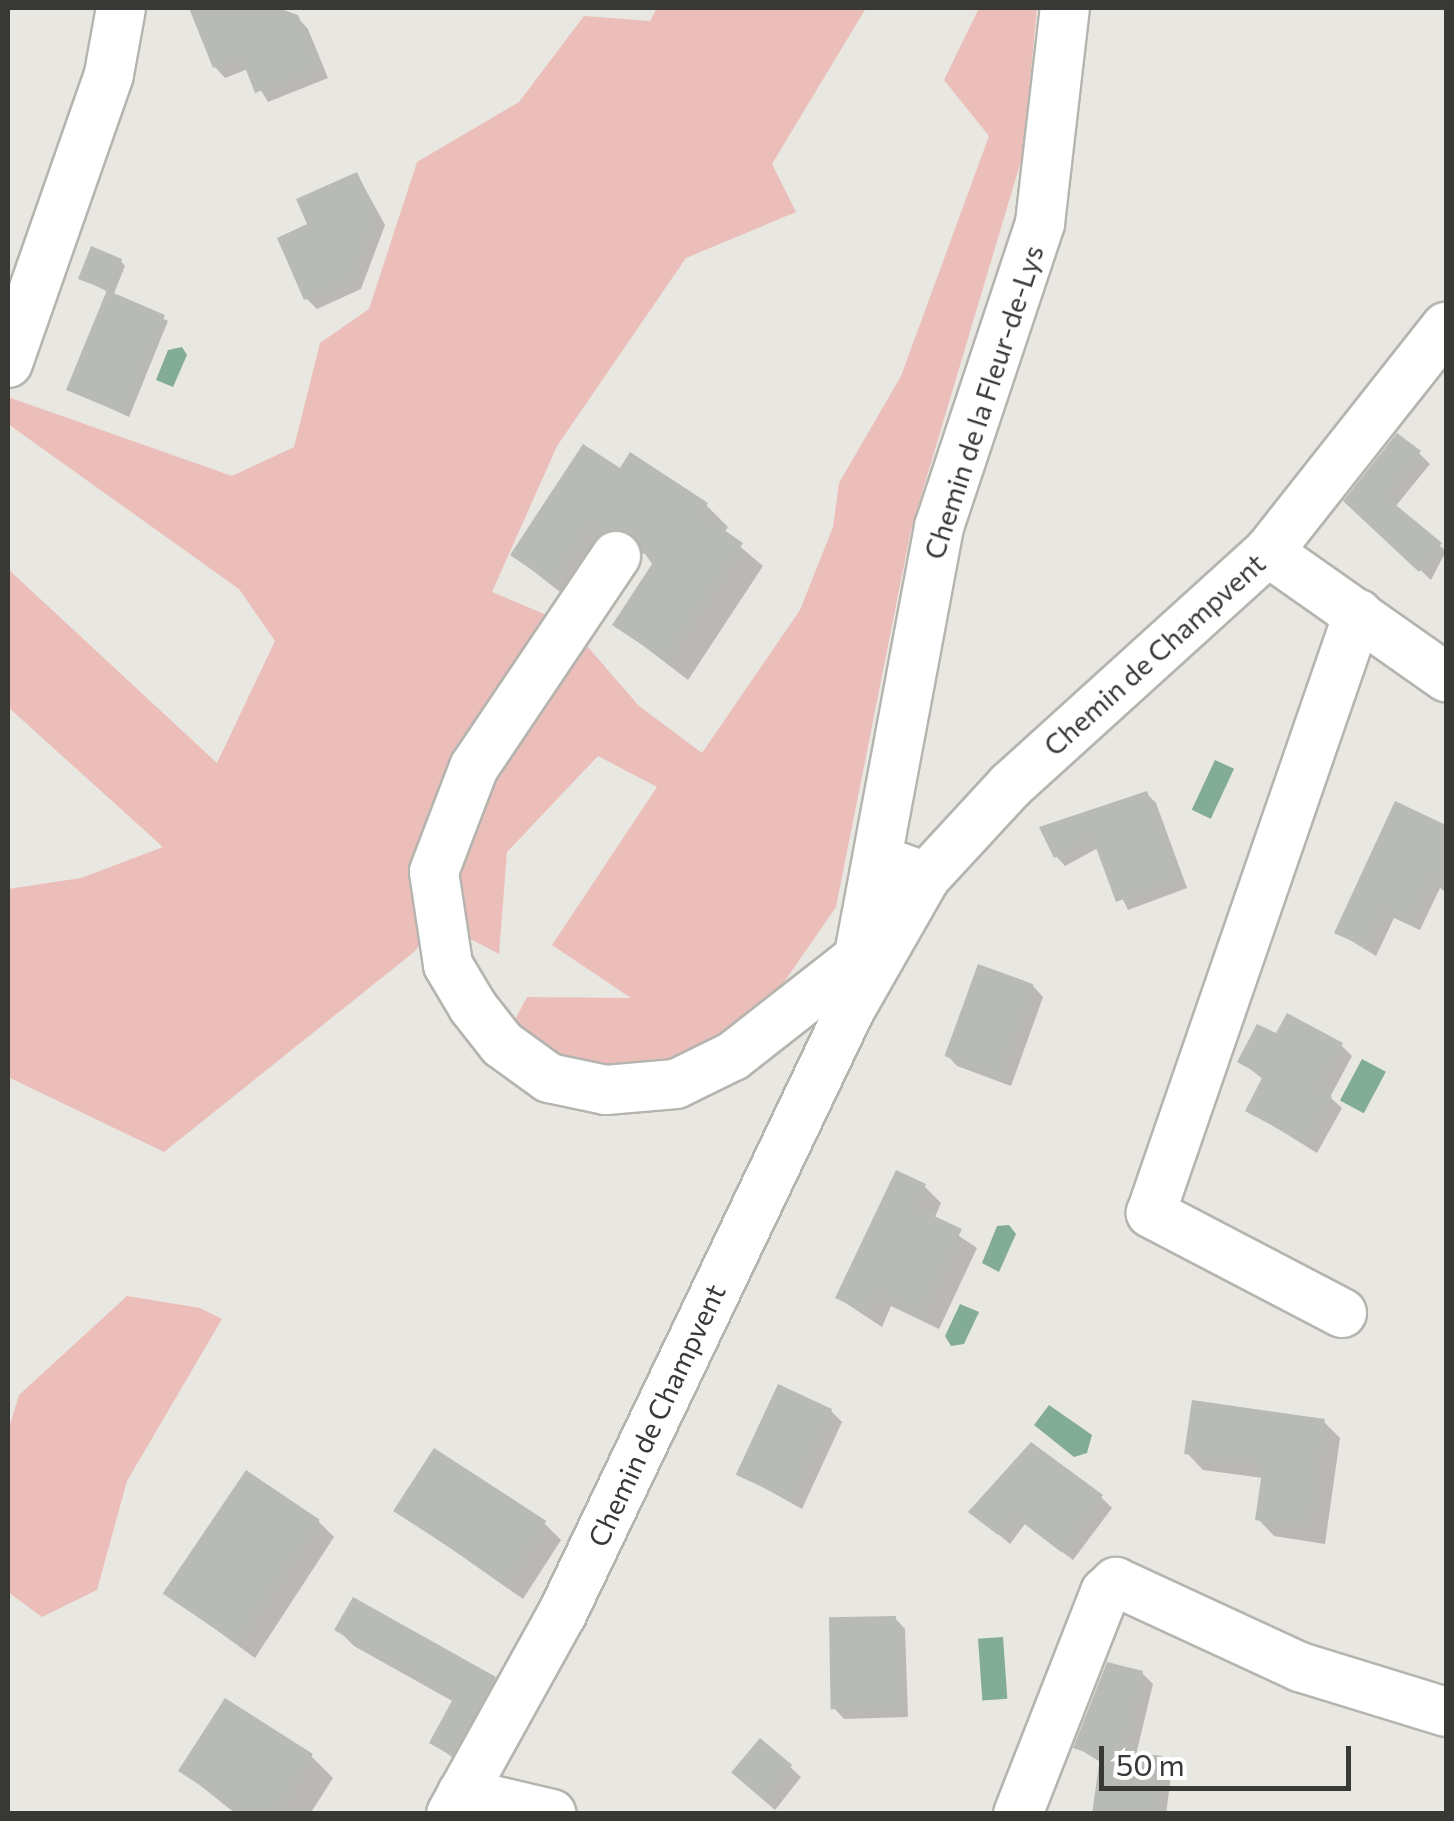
<!DOCTYPE html>
<html>
<head>
<meta charset="utf-8">
<style>
  body { margin:0 }
  #map { position:relative; width:1454px; height:1821px; overflow:hidden; background:#e9e7e1; font-family:Commissioner,sans-serif }
  div>[style] { position:absolute }
  [style*='--x'] { left:calc(var(--x)*1px); top:calc(var(--y)*1px); width:calc(var(--w)*1px); rotate:calc(var(--a)*1deg) }
  .green>* { inset:0; background:#ebbeba }
  .water>* { inset:0; background:#82ac95; transform-origin:0 0 }
  .shadow>* { inset:0; background:#0003 }
  .building>* { inset:0; background:#b8bbb5; transform-origin:0 0 }
  .roads { filter:drop-shadow(2px 0 #b6b4af) drop-shadow(-2px 0 #b6b4af) drop-shadow(0 2px #b6b4af) drop-shadow(0 -2px #b6b4af) }
  .minor>* { height:48px; margin:-24px; padding:0 24px; transform-origin:24px; border-radius:24px; background:#fff }
  span { translate:-50% -50%; white-space:nowrap; text-align:center; line-height:1.15; -webkit-text-stroke:9px #fff; paint-order:stroke }
  .street-label { font-size:28px; color:#383835 }
  .frame { position:absolute; inset:0; border:10px solid #383835; pointer-events:none }
  .scale { position:absolute; left:1099px; top:1746px; width:252px; height:45px; box-sizing:border-box; border:5px solid #383835; border-top:0; padding-left:12px; font-size:30px; line-height:35px; white-space:nowrap; color:#383835; -webkit-text-stroke:8px #fff; paint-order:stroke }
</style>
</head>
<body>
<div id="map">
  <div class="green">
    <div style="clip-path:polygon(657px 8px,866px 8px,772px 164px,796px 212px,686px 258px,557px 446px,492px 592px,568px 624px,639px 706px,702px 753px,800px 610px,833px 527px,839px 483px,901px 376px,989px 136px,944px 80px,979px 8px,1037px 8px,1023px 154px,911px 530px,836px 907px,733px 1056px,676px 1084px,502px 1044px,527px 997px,631px 998px,552px 945px,657px 787px,598px 756px,507px 852px,499px 954px,438px 922px,414px 952px,164px 1152px,8px 1077px,8px 889px,81px 878px,163px 847px,8px 707px,8px 569px,217px 763px,275px 641px,239px 589px,8px 424px,8px 397px,232px 476px,294px 447px,320px 343px,369px 309px,417px 162px,519px 102px,584px 16px,650px 21px)"></div>
    <div style="clip-path:polygon(127px 1296px,200px 1308px,222px 1319px,127px 1481px,97px 1590px,42px 1617px,8px 1592px,8px 1431px,19px 1395px)"></div>
  </div>
  <div class="water">
    <div style="clip-path:polygon(182px 347px,187px 355px,173px 387px,156px 380px,168px 350px)"></div>
    <div style="left:1215px;top:760px;width:21px;height:55px;rotate:25deg"></div>
    <div style="left:1362px;top:1059px;width:27px;height:47px;rotate:28deg"></div>
    <div style="clip-path:polygon(1009px 1225px,1016px 1234px,999px 1272px,982px 1263px,997px 1226px)"></div>
    <div style="clip-path:polygon(960px 1304px,979px 1312px,964px 1344px,951px 1346px,945px 1336px)"></div>
    <div style="clip-path:polygon(1049px 1405px,1092px 1435px,1087px 1453px,1074px 1457px,1034px 1425px)"></div>
    <div style="left:1003px;top:1637px;width:62px;height:25px;rotate:86deg"></div>
  </div>
  <div class="shadow">
    <div style="clip-path:polygon(203px 8px,271px 8px,297px 17px,308px 29px,328px 78px,268px 102px,248px 69px,225px 78px,215px 67px,193px 12px)"></div>
    <div style="clip-path:polygon(357px 174px,385px 225px,361px 289px,317px 309px,306px 298px,311px 226px)"></div>
    <div style="clip-path:polygon(121px 261px,125px 266px,113px 296px,168px 321px,129px 417px,69px 389px,108px 292px,81px 278px)"></div>
    <div style="clip-path:polygon(1419px 453px,1430px 464px,1395px 507px,1446px 551px,1431px 580px,1357px 511px)"></div>
    <div style="clip-path:polygon(621px 472px,706px 505px,728px 527px,724px 533px,763px 566px,688px 680px,615px 624px,655px 564px,649px 554px,627px 553px,574px 603px,513px 555px)"></div>
    <div style="clip-path:polygon(1146px 793px,1156px 803px,1187px 888px,1128px 910px,1098px 848px,1065px 866px,1056px 856px)"></div>
    <div style="clip-path:polygon(1396px 804px,1446px 828px,1446px 892px,1440px 888px,1420px 930px,1394px 918px,1376px 956px,1337px 932px)"></div>
    <div style="clip-path:polygon(1033px 986px,1043px 997px,1011px 1086px,957px 1066px,947px 1055px)"></div>
    <div style="clip-path:polygon(1341px 1045px,1352px 1056px,1330px 1097px,1342px 1108px,1317px 1153px,1248px 1110px,1264px 1080px,1240px 1061px)"></div>
    <div style="clip-path:polygon(897px 1173px,925px 1187px,941px 1203px,934px 1219px,977px 1248px,939px 1329px,891px 1306px,882px 1327px,838px 1298px)"></div>
    <div style="clip-path:polygon(831px 1411px,842px 1422px,802px 1509px,739px 1474px)"></div>
    <div style="clip-path:polygon(1323px 1421px,1340px 1438px,1325px 1544px,1274px 1536px,1258px 1519px,1263px 1478px,1203px 1470px,1187px 1453px)"></div>
    <div style="clip-path:polygon(1101px 1497px,1112px 1508px,1073px 1560px,1025px 1524px,1010px 1544px,972px 1512px)"></div>
    <div style="clip-path:polygon(396px 1510px,545px 1524px,561px 1540px,523px 1599px)"></div>
    <div style="clip-path:polygon(318px 1521px,334px 1537px,255px 1658px,167px 1594px)"></div>
    <div style="clip-path:polygon(895px 1618px,905px 1629px,908px 1717px,844px 1719px,834px 1708px)"></div>
    <div style="clip-path:polygon(337px 1629px,494px 1679px,510px 1696px,469px 1770px,432px 1742px,454px 1702px,354px 1646px)"></div>
    <div style="clip-path:polygon(1142px 1673px,1153px 1684px,1136px 1755px,1161px 1758px,1172px 1769px,1166px 1814px,1094px 1814px,1102px 1763px,1076px 1747px)"></div>
    <div style="clip-path:polygon(311px 1756px,333px 1778px,310px 1814px,236px 1814px,182px 1771px)"></div>
    <div style="clip-path:polygon(790px 1767px,801px 1777px,775px 1810px,745px 1784px)"></div>
  </div>
  <div class="building">
    <div style="clip-path:polygon(189px 8px,278px 8px,298px 15px,319px 67px,255px 93px,241px 57px,213px 68px)"></div>
    <div style="clip-path:polygon(357px 172px,376px 213px,351px 279px,304px 300px,277px 238px,307px 224px,296px 199px)"></div>
    <div style="clip-path:polygon(91px 246px,122px 259px,109px 291px,165px 315px,124px 414px,66px 390px,107px 290px,78px 279px)"></div>
    <div style="clip-path:polygon(1397px 433px,1421px 451px,1385px 496px,1442px 543px,1419px 572px,1343px 501px)"></div>
    <div style="clip-path:polygon(583px 444px,620px 468px,630px 452px,708px 503px,701px 514px,743px 543px,665px 660px,612px 625px,652px 564px,632px 534px,603px 532px,590px 524px,551px 583px,510px 555px)"></div>
    <div style="clip-path:polygon(1147px 791px,1179px 878px,1116px 902px,1092px 837px,1054px 858px,1039px 827px)"></div>
    <div style="clip-path:polygon(1395px 801px,1446px 825px,1446px 863px,1437px 883px,1429px 879px,1409px 922px,1383px 909px,1365px 947px,1334px 933px)"></div>
    <div style="left:978px;top:964px;width:59px;height:98px;rotate:20deg"></div>
    <div style="clip-path:polygon(1287px 1013px,1343px 1043px,1318px 1088px,1332px 1096px,1306px 1144px,1245px 1111px,1263px 1076px,1237px 1062px,1257px 1024px,1276px 1033px)"></div>
    <div style="clip-path:polygon(896px 1170px,926px 1184px,915px 1207px,962px 1229px,922px 1314px,875px 1292px,865px 1312px,835px 1298px)"></div>
    <div style="left:778px;top:1384px;width:60px;height:100px;rotate:25deg"></div>
    <div style="clip-path:polygon(1192px 1400px,1325px 1419px,1309px 1528px,1255px 1520px,1263px 1465px,1184px 1454px)"></div>
    <div style="clip-path:polygon(1031px 1442px,1103px 1495px,1061px 1552px,1013px 1515px,998px 1535px,968px 1512px)"></div>
    <div style="left:434px;top:1448px;width:134px;height:75px;rotate:33deg"></div>
    <div style="left:246px;top:1470px;width:89px;height:149px;rotate:34deg"></div>
    <div style="clip-path:polygon(353px 1597px,496px 1677px,452px 1756px,429px 1743px,454px 1697px,334px 1630px)"></div>
    <div style="left:896px;top:1616px;width:92px;height:67px;rotate:89deg"></div>
    <div style="clip-path:polygon(1107px 1662px,1143px 1671px,1124px 1751px,1162px 1756px,1154px 1814px,1092px 1814px,1100px 1757px,1073px 1748px)"></div>
    <div style="clip-path:polygon(225px 1698px,313px 1754px,275px 1814px,245px 1814px,178px 1771px)"></div>
    <div style="left:760px;top:1738px;width:42px;height:45px;rotate:40deg"></div>
  </div>
  <div class="roads">
    <div class="minor">
      <div style="--x:8;--y:363;--w:306;--a:-70.7"></div>
      <div style="--x:109;--y:74;--w:67;--a:-79.7"></div>
      <div style="--x:1268;--y:552;--w:218;--a:35.1"></div>
      <div style="--x:616;--y:556;--w:254;--a:123.9"></div>
      <div style="--x:474;--y:767;--w:112;--a:110.9"></div>
      <div style="--x:434;--y:872;--w:94;--a:81.4"></div>
      <div style="--x:448;--y:965;--w:49;--a:59.2"></div>
      <div style="--x:473;--y:1007;--w:47;--a:51.9"></div>
      <div style="--x:502;--y:1044;--w:58;--a:35.9"></div>
      <div style="--x:549;--y:1078;--w:58;--a:11.9"></div>
      <div style="--x:606;--y:1090;--w:70;--a:-4.9"></div>
      <div style="--x:676;--y:1084;--w:64;--a:-26.2"></div>
      <div style="--x:733;--y:1056;--w:159;--a:-38.1"></div>
      <div style="--x:899;--y:867;--w:29;--a:20"></div>
      <div style="--x:926;--y:877;--w:125;--a:-47.3"></div>
      <div style="--x:1011;--y:785;--w:347;--a:-42.2"></div>
      <div style="--x:1268;--y:552;--w:287;--a:-51.7"></div>
      <div style="--x:855;--y:976;--w:457;--a:-79.4"></div>
      <div style="--x:939;--y:527;--w:320;--a:-71.6"></div>
      <div style="--x:1040;--y:223;--w:216;--a:-83.4"></div>
      <div style="--x:1342;--y:1313;--w:216;--a:-152.4"></div>
      <div style="--x:1151;--y:1213;--w:634;--a:-70.94"></div>
      <div style="--x:462;--y:1793;--w:92;--a:13.1"></div>
      <div style="--x:451;--y:1814;--w:229;--a:-61"></div>
      <div style="--x:562;--y:1614;--w:669;--a:-64.51"></div>
      <div style="--x:850;--y:1010;--w:153;--a:-60.3"></div>
      <div style="--x:1018;--y:1814;--w:238;--a:-68.6"></div>
      <div style="--x:1105;--y:1592;--w:15;--a:-42"></div>
      <div style="--x:1116;--y:1582;--w:203;--a:24.8"></div>
      <div style="--x:1300;--y:1667;--w:153;--a:17.1"></div>
    </div>
  </div>
  <div class="street-label">
    <span style="left:983px;top:402px;rotate:-72deg">Chemin de la Fleur-de-Lys</span>
    <span style="left:1154px;top:654px;rotate:-42deg">Chemin de Champvent</span>
    <span style="left:656px;top:1415px;rotate:-65deg">Chemin de Champvent</span>
  </div>
  <div class="frame"></div>
  <div class="scale">50 m</div>
</div>
</body>
</html>
